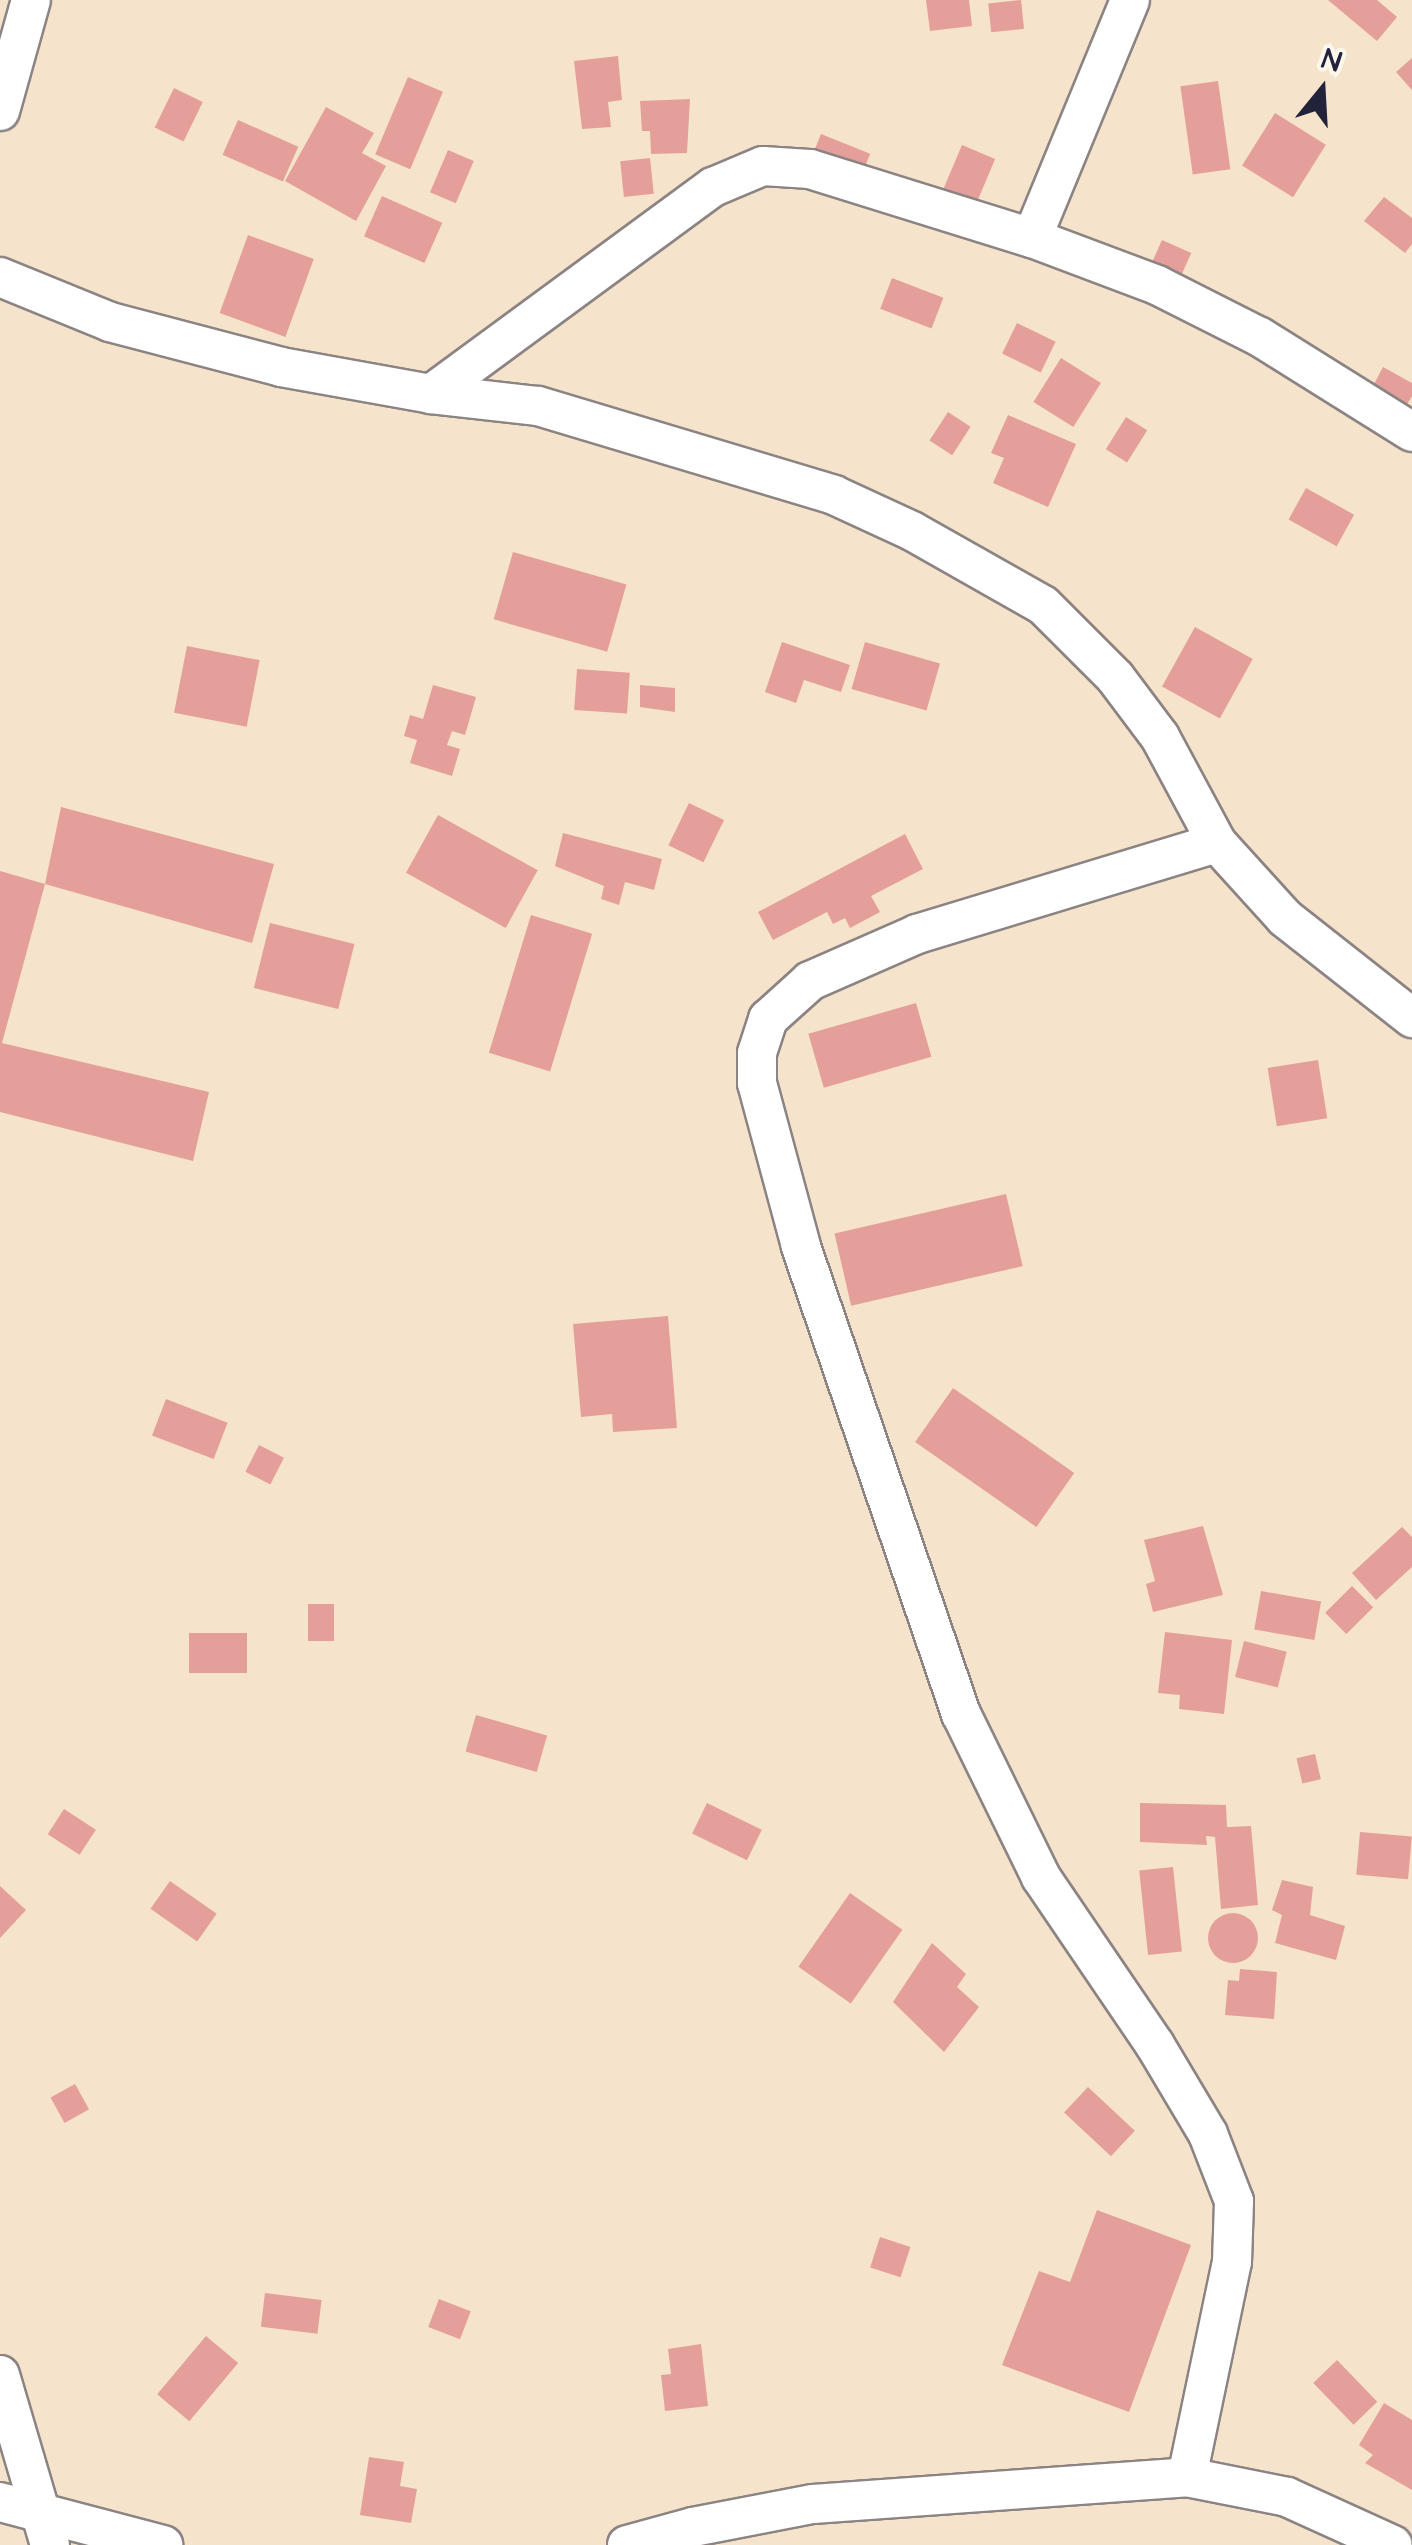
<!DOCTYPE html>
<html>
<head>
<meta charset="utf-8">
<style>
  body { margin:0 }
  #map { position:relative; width:1412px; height:2545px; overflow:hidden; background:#f5e4cb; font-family:"Architects Daughter",sans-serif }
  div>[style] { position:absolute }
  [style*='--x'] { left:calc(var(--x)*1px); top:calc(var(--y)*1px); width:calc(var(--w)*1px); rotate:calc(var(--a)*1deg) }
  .building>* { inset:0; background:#e59f9b; transform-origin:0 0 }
  .round { border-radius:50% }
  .roads { filter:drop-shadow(2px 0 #8c8383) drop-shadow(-2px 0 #8c8383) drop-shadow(0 2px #8c8383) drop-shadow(0 -2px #8c8383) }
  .street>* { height:38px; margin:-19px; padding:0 19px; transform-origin:19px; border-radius:19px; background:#fff }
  span { translate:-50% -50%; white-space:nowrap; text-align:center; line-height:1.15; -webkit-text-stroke:10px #fbf7ec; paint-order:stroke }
  .north { position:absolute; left:1272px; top:40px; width:100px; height:100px; -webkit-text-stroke:8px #fbf7ec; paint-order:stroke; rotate:18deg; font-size:28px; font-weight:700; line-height:40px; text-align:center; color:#22223b }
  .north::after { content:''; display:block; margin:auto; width:35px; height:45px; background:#22223b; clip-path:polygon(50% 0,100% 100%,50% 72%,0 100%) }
</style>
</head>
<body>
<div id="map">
  <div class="building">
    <div style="clip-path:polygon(926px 0,969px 0,972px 26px,930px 31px)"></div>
    <div style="left:1021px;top:0;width:29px;height:33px;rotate:84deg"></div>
    <div style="clip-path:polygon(1328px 0,1377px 0,1397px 17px,1377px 41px)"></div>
    <div style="clip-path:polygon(618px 56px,622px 100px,608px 102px,611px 127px,582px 129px,574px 61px)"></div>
    <div style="clip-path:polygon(1412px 58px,1412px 90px,1396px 72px)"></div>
    <div style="left:408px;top:77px;width:38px;height:84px;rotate:23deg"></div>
    <div style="left:1218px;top:81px;width:89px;height:38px;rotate:82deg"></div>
    <div style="left:174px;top:88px;width:32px;height:44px;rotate:26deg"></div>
    <div style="clip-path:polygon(690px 99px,687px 153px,651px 154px,650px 131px,642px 131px,640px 101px)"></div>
    <div style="clip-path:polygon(326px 107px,374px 133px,362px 153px,386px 166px,356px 221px,285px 181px)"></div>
    <div style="left:1275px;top:113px;width:60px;height:62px;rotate:32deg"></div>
    <div style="left:238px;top:120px;width:66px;height:38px;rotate:24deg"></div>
    <div style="left:821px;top:134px;width:53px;height:29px;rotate:22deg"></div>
    <div style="left:962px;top:145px;width:36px;height:55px;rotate:23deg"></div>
    <div style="left:448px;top:150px;width:28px;height:46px;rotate:23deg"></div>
    <div style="left:650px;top:158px;width:36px;height:30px;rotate:84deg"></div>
    <div style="left:382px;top:196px;width:66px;height:44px;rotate:24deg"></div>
    <div style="clip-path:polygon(1384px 197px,1412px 218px,1412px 244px,1405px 253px,1364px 221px)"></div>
    <div style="left:248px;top:235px;width:70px;height:83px;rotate:20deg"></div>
    <div style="left:1162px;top:240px;width:32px;height:28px;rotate:24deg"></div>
    <div style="left:892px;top:278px;width:55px;height:33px;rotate:21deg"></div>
    <div style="left:1017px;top:323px;width:43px;height:34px;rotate:26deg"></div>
    <div style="left:1061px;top:358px;width:47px;height:52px;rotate:32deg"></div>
    <div style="clip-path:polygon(1383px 367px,1412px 383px,1412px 396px,1400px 417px,1366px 399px)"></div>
    <div style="left:948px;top:412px;width:27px;height:34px;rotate:33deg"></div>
    <div style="clip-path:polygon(1008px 415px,1076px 444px,1048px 507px,993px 483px,1004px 458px,991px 453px)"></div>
    <div style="left:1126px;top:417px;width:25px;height:38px;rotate:32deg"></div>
    <div style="left:1306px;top:488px;width:55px;height:36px;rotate:29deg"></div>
    <div style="left:513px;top:552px;width:118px;height:70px;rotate:16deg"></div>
    <div style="left:1195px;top:627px;width:66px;height:68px;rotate:29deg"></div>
    <div style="clip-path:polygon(782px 642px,850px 665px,841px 692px,804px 680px,796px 703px,765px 692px)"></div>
    <div style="left:865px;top:642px;width:78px;height:49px;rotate:16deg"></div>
    <div style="left:187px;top:646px;width:74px;height:68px;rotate:11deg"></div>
    <div style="left:577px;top:669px;width:53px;height:41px;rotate:4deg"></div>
    <div style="clip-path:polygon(433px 685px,476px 697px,465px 735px,452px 731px,447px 745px,460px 749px,452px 776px,410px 763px,417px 740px,404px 736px,410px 715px,423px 719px)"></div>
    <div style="clip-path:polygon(640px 685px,675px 688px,675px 712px,640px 707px)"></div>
    <div style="left:689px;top:803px;width:39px;height:47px;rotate:26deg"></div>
    <div style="clip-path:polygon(61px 807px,274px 864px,252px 943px,45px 884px,2px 1043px,209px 1092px,193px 1161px,0 1112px,0 871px,45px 884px)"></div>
    <div style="left:438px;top:815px;width:114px;height:66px;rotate:29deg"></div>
    <div style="clip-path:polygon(563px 833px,662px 859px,654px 890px,625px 882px,619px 905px,601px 899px,604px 886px,555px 866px)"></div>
    <div style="clip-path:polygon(905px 834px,923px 869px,871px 896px,880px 912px,850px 928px,845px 918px,833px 924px,827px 912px,773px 940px,758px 912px)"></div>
    <div style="left:531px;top:915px;width:64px;height:144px;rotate:17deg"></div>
    <div style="left:270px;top:923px;width:87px;height:67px;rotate:14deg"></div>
    <div style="left:916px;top:1003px;width:56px;height:112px;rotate:74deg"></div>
    <div style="left:1318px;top:1060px;width:59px;height:51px;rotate:81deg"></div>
    <div style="left:1006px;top:1194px;width:74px;height:176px;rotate:77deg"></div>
    <div style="clip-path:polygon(668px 1316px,677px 1428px,613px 1432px,612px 1414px,581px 1417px,573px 1324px)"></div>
    <div style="left:953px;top:1388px;width:148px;height:66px;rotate:35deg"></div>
    <div style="left:166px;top:1399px;width:66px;height:39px;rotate:21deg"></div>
    <div style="left:259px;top:1445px;width:28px;height:30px;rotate:27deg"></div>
    <div style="clip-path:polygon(1203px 1526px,1223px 1595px,1153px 1612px,1146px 1584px,1155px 1581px,1144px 1540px)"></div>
    <div style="clip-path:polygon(1402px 1527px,1412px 1537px,1412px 1567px,1376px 1600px,1352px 1573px)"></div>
    <div style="left:1352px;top:1586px;width:30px;height:38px;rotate:45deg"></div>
    <div style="left:1261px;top:1591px;width:61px;height:39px;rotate:10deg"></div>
    <div style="left:308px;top:1604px;width:26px;height:37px"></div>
    <div style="clip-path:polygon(1165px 1632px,1232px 1640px,1224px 1714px,1179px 1709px,1180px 1695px,1158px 1693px)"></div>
    <div style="left:189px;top:1633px;width:58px;height:40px"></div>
    <div style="left:1244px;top:1641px;width:44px;height:37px;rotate:14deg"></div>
    <div style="left:476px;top:1715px;width:74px;height:38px;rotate:16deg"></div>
    <div style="left:1315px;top:1754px;width:26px;height:19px;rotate:77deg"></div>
    <div style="left:707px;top:1803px;width:61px;height:34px;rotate:26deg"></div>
    <div style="clip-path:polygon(1140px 1803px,1226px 1805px,1227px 1827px,1251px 1826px,1258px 1905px,1221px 1909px,1215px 1837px,1206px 1836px,1207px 1845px,1140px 1842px)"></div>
    <div style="left:64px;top:1809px;width:38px;height:30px;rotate:33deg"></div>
    <div style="left:1360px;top:1832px;width:52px;height:43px;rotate:5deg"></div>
    <div style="left:1173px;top:1867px;width:85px;height:34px;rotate:84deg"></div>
    <div style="clip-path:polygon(1282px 1880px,1313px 1887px,1310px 1915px,1345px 1926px,1336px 1960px,1275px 1943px,1282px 1915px,1272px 1910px)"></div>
    <div style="left:170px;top:1881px;width:57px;height:34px;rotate:35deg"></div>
    <div style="clip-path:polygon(0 1886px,26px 1910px,0 1938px)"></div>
    <div style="left:850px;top:1893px;width:64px;height:90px;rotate:35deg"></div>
    <div class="round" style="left:1208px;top:1913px;width:50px;height:50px"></div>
    <div style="clip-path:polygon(932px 1943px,966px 1974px,957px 1987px,979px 2007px,944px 2052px,893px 2002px)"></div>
    <div style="clip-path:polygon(1240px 1969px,1277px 1972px,1274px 2019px,1225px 2015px,1228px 1980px,1239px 1981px)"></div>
    <div style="left:75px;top:2084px;width:29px;height:28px;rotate:61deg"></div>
    <div style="left:1088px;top:2087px;width:64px;height:35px;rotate:43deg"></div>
    <div style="clip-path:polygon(1097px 2210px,1191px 2245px,1129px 2412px,1002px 2365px,1039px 2271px,1070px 2282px)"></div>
    <div style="left:880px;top:2237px;width:32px;height:32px;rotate:18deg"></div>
    <div style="left:265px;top:2293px;width:57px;height:34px;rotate:7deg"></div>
    <div style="left:439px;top:2299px;width:34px;height:30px;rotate:21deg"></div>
    <div style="left:206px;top:2336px;width:42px;height:76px;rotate:40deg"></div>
    <div style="clip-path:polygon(701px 2344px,708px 2406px,665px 2411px,661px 2375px,671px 2374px,668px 2349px)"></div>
    <div style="left:1337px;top:2360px;width:58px;height:33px;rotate:46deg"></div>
    <div style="clip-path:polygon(1384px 2403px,1412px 2420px,1412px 2490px,1365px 2463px,1373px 2455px,1359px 2445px)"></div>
    <div style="clip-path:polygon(369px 2457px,404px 2462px,400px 2486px,417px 2489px,411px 2523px,360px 2515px)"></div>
  </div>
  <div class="roads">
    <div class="street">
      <div style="--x:0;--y:111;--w:115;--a:-74.4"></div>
      <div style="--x:1032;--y:238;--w:257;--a:-67.6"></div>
      <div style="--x:0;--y:277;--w:119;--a:22.2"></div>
      <div style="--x:110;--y:322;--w:177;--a:14.7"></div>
      <div style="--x:281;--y:367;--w:152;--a:10.2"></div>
      <div style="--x:431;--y:394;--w:108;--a:6.4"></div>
      <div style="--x:538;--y:406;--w:309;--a:16.7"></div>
      <div style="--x:834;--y:495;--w:86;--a:24.8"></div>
      <div style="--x:912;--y:531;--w:150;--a:29.5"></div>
      <div style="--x:1043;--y:605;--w:102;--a:45"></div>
      <div style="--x:1115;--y:677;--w:75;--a:53.1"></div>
      <div style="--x:1160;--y:737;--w:120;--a:61.7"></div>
      <div style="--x:1217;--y:843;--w:101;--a:47.8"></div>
      <div style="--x:1285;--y:918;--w:162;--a:38.2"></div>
      <div style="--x:431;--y:394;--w:350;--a:-36.3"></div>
      <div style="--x:713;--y:187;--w:54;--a:-22.8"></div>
      <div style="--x:763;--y:166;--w:47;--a:3.7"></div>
      <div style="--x:810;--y:169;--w:232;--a:17.3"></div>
      <div style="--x:1032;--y:238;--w:134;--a:20.6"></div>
      <div style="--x:1157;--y:285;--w:115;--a:26.8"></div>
      <div style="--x:1260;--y:337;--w:179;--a:32"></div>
      <div style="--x:0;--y:2375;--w:177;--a:73.6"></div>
      <div style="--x:1187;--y:2477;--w:220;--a:-78.2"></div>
      <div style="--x:1232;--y:2262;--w:61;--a:-88.1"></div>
      <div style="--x:1234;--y:2201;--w:72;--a:-111.2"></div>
      <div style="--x:1208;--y:2134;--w:104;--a:-120.8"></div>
      <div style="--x:1155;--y:2045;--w:203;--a:-124.2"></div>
      <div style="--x:1041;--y:1877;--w:182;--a:-116.1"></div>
      <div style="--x:961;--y:1714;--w:495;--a:-108.9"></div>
      <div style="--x:801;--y:1246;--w:169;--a:-105.1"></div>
      <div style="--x:757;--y:1083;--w:30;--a:-90"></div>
      <div style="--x:757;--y:1053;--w:36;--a:-72"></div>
      <div style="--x:768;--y:1019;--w:57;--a:-42.1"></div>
      <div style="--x:810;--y:981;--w:117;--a:-23.7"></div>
      <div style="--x:917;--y:934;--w:313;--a:-16.9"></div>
      <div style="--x:0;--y:2502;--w:169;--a:14.8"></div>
      <div style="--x:627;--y:2545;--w:68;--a:-15.3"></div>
      <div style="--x:693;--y:2527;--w:122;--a:-10.9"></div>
      <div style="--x:813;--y:2504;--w:375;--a:-4.1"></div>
      <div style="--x:1187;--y:2477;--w:102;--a:11.3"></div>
      <div style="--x:1287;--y:2497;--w:116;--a:24.4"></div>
    </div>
  </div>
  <div class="north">N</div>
</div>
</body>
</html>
